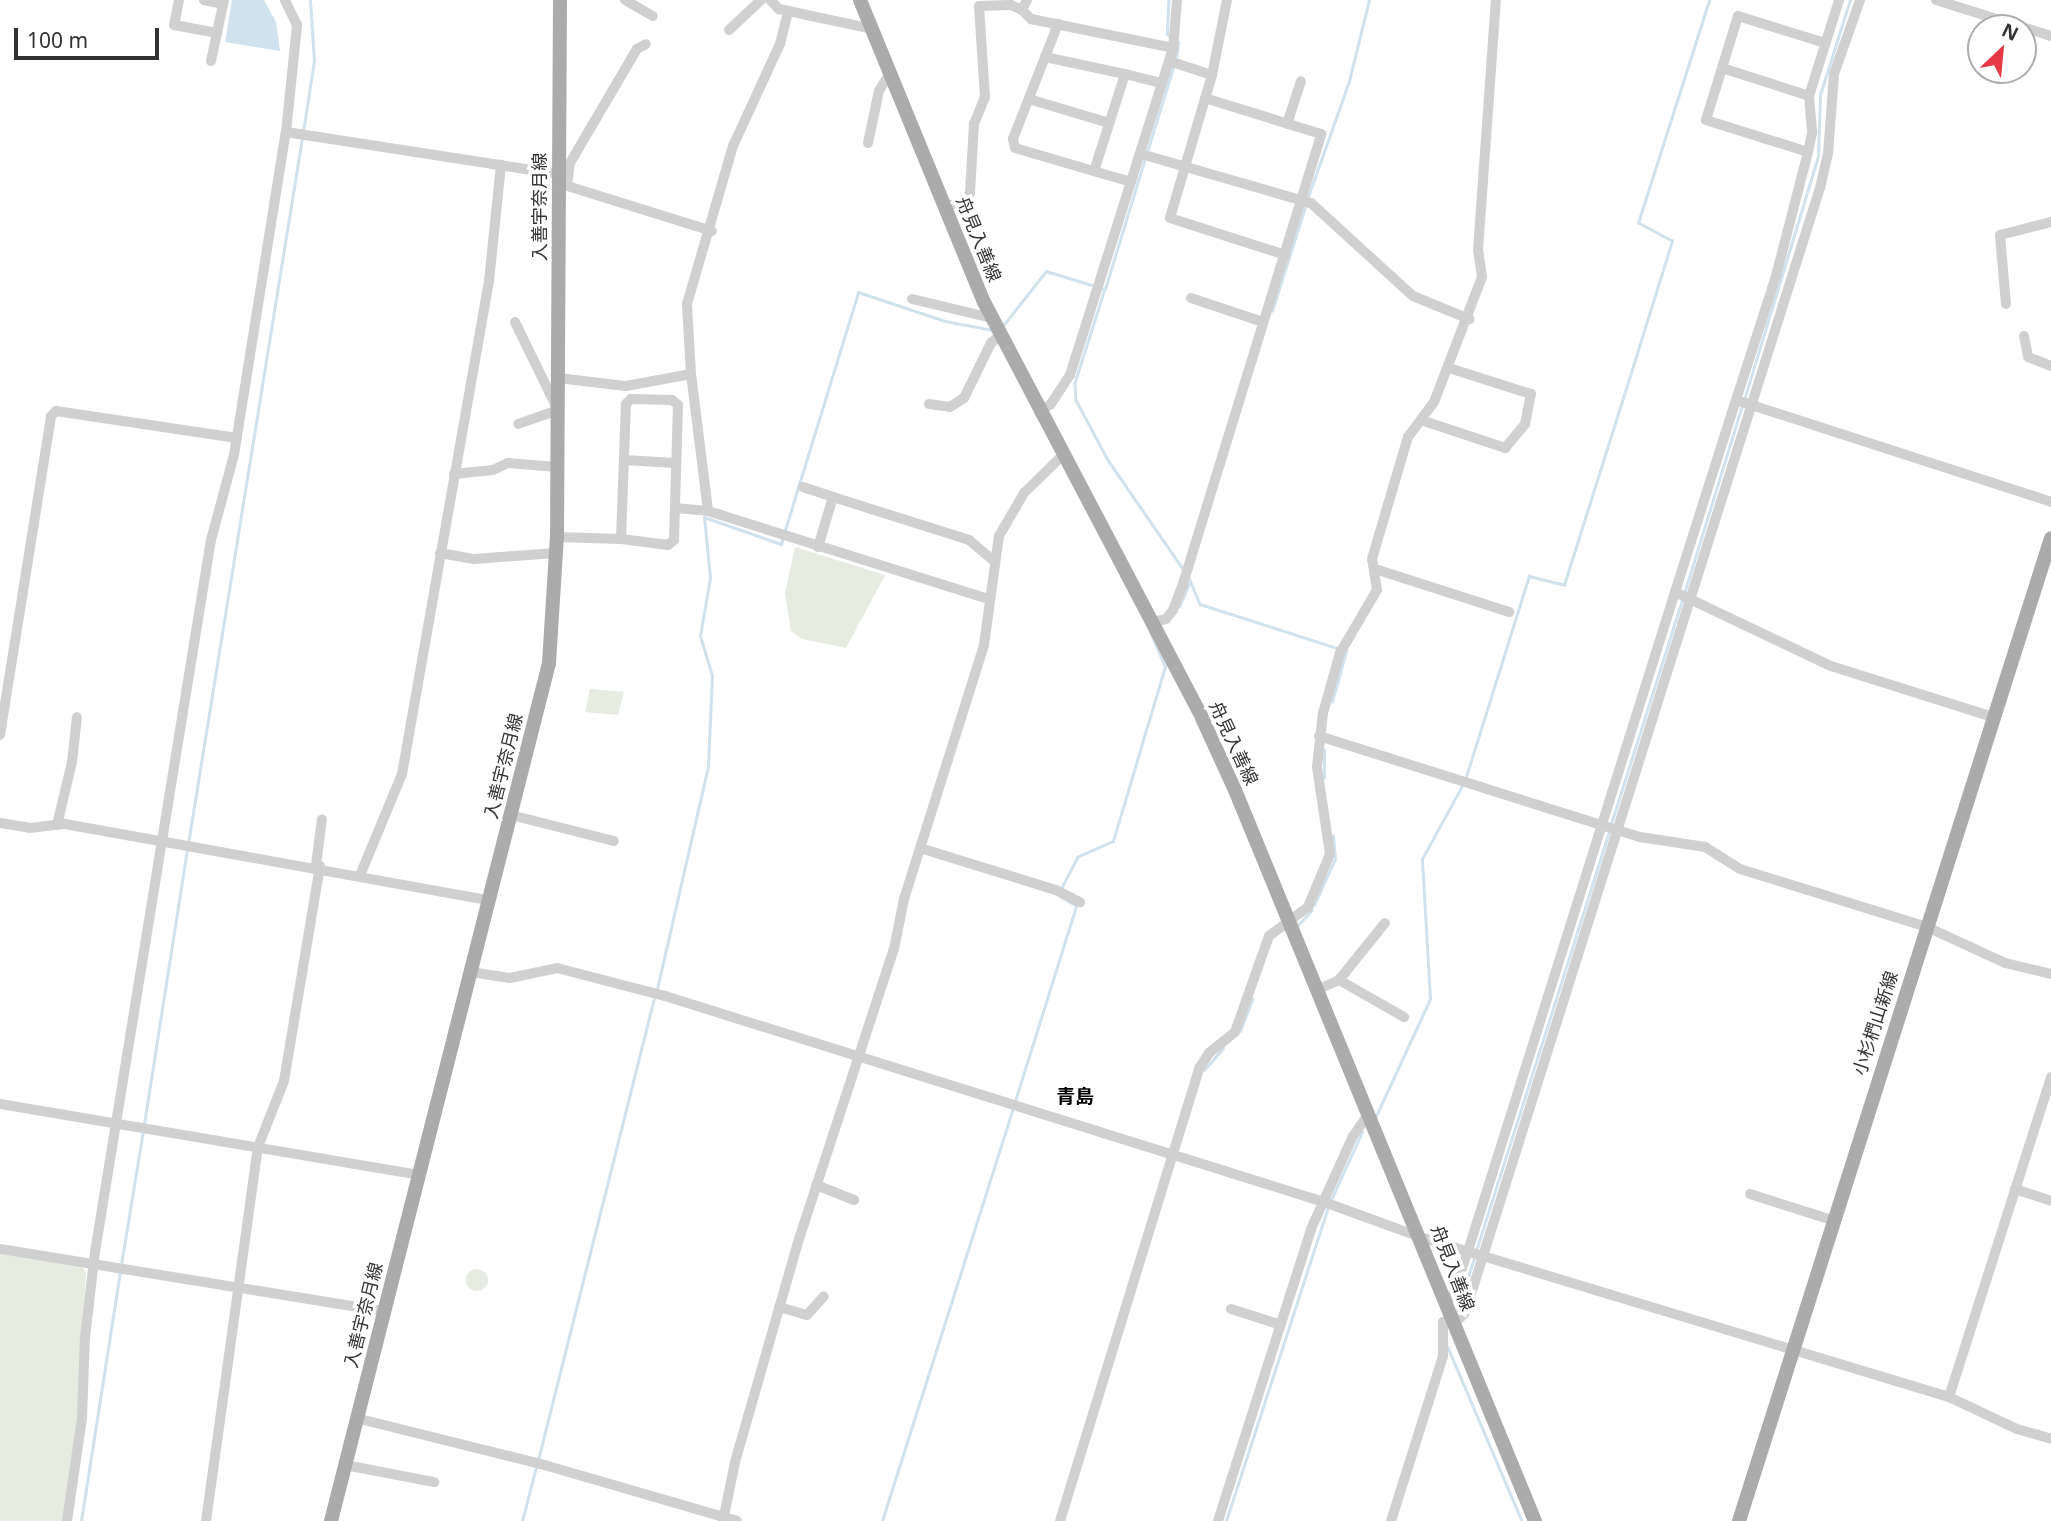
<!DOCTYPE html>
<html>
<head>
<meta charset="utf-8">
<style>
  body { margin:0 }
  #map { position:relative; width:2051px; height:1521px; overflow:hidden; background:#fff; font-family:"Noto Sans","Noto Sans JP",sans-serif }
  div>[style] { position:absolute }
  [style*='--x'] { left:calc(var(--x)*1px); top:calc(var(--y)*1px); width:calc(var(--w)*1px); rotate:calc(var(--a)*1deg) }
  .green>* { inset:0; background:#e6ecdf }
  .round { border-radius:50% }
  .water>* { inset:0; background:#cfe2ee }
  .stream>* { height:2.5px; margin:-1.25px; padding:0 1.25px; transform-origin:1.25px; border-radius:1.25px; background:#cfe2ee }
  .minor>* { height:10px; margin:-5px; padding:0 5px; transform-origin:5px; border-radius:5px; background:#d0d0d0 }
  .major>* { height:14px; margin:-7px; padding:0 7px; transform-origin:7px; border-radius:7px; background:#ababab }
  span { translate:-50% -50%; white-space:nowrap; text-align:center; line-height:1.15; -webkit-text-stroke:7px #fff; paint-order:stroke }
  .street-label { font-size:18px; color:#333 }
  .neighbourhood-label { font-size:19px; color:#000; font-weight:700 }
  .north { position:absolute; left:1967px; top:14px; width:70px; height:70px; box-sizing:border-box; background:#fff; border:2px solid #adadad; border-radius:50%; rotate:26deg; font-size:19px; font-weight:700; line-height:28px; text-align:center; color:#333 }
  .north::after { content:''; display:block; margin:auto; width:24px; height:32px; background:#e63946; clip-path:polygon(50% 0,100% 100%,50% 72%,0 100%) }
  .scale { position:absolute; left:14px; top:28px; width:145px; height:32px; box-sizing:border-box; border:4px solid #333; border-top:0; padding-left:9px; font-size:21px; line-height:24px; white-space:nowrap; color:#333; -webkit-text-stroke:5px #fff; paint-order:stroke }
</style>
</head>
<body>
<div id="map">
  <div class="green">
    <div style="clip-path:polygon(795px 547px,885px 575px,846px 648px,802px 639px,791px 631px,785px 593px)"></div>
    <div style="clip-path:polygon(590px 689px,624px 692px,618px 715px,585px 712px)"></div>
    <div style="clip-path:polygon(0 1254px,82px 1267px,86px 1272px,78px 1418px,63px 1521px,0 1521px)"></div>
    <div class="round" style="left:466px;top:1269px;width:22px;height:22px"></div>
  </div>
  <div class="water">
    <div style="clip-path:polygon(232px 0,264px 0,276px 22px,280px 51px,225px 42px)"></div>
  </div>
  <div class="stream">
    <div style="--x:1169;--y:0;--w:34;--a:93"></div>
    <div style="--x:1167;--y:34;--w:4;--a:27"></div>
    <div style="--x:1176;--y:59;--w:17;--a:-83"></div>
    <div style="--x:303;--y:132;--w:72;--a:-81.2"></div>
    <div style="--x:314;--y:61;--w:61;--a:-93.8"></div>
    <div style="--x:1147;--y:152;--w:91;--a:-72.8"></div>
    <div style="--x:1308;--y:197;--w:123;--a:-70.5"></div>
    <div style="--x:1349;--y:81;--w:83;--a:-76.1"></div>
    <div style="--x:1101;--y:288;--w:4;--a:14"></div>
    <div style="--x:1105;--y:289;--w:137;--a:-73"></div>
    <div style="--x:1105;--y:289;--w:99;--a:107.7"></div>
    <div style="--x:1075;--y:383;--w:17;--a:87"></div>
    <div style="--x:1076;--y:400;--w:68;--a:61.9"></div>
    <div style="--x:1108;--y:460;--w:134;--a:55.4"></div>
    <div style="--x:1272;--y:311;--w:112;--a:-72.4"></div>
    <div style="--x:1002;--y:327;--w:71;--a:-51.8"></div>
    <div style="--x:1046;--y:271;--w:51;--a:17"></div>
    <div style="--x:1744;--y:400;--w:255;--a:-73.1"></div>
    <div style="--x:1818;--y:156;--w:61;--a:-88.1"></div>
    <div style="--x:1820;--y:95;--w:100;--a:-72.5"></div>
    <div style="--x:785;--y:530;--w:249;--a:-72.9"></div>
    <div style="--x:858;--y:292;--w:92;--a:18.4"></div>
    <div style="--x:945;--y:321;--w:49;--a:10.6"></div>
    <div style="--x:1189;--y:578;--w:28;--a:67"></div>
    <div style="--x:1200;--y:604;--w:147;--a:17.8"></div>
    <div style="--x:1684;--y:594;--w:197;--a:-72.9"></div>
    <div style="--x:1179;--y:607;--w:28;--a:-67"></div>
    <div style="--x:1332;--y:702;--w:53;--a:-74.6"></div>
    <div style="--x:1324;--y:778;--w:28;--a:-90"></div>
    <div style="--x:1465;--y:780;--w:214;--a:-72.6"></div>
    <div style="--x:1529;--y:576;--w:36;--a:14"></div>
    <div style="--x:1564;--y:585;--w:216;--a:-72.5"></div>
    <div style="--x:1629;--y:379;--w:145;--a:-72.7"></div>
    <div style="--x:1672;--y:241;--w:38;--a:-152"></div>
    <div style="--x:1638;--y:223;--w:234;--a:-72.3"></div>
    <div style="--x:1611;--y:824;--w:235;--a:-72.4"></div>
    <div style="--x:188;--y:844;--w:715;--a:-80.83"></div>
    <div style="--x:1061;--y:889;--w:36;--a:-63"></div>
    <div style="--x:1077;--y:857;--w:39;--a:-24"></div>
    <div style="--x:1113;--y:841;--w:182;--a:-73.4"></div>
    <div style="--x:1165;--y:667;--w:39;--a:-113"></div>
    <div style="--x:1314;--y:905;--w:51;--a:-65.5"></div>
    <div style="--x:1335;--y:859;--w:23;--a:-95"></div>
    <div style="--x:1297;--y:926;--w:21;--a:-47"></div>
    <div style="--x:657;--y:989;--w:229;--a:-77.1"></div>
    <div style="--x:708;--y:766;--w:90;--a:-87.5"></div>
    <div style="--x:712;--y:676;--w:42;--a:-106.7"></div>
    <div style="--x:700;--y:636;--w:59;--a:-80.2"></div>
    <div style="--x:710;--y:578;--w:61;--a:-95.6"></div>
    <div style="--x:704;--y:517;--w:82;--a:19.3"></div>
    <div style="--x:781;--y:544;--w:7;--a:-74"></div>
    <div style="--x:1240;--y:1031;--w:34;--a:-69"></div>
    <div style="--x:1204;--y:1070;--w:29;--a:-49"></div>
    <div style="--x:1015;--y:1101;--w:204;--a:-72.6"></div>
    <div style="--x:1076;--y:906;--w:21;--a:-149"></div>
    <div style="--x:1376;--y:1116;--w:129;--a:-65.2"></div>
    <div style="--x:1430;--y:999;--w:140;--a:-93.3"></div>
    <div style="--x:1422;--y:859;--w:83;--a:-61.3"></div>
    <div style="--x:144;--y:1124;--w:277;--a:-81.1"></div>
    <div style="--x:1330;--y:1202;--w:77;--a:-65.4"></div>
    <div style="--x:1476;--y:1251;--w:441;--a:-72.4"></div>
    <div style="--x:121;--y:1265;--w:137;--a:-80.7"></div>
    <div style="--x:1457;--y:1311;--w:56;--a:-72.2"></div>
    <div style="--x:1447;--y:1345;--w:191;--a:66.9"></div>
    <div style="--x:538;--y:1460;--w:479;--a:-75.9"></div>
    <div style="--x:81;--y:1521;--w:252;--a:-81.1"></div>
    <div style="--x:522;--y:1521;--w:56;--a:-75.5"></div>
    <div style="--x:882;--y:1521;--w:434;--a:-72.4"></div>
    <div style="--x:1226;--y:1521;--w:329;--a:-72"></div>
  </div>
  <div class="minor">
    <div style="--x:179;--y:0;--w:25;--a:101"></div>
    <div style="--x:174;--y:25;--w:44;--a:10.5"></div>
    <div style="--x:204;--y:0;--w:19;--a:12"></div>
    <div style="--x:625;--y:0;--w:32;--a:30"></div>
    <div style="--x:770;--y:0;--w:13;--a:45"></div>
    <div style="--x:779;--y:9;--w:95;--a:12.1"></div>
    <div style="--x:1027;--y:0;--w:11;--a:117"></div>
    <div style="--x:1022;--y:10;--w:13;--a:45"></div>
    <div style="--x:1031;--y:19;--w:145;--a:11.5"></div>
    <div style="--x:1227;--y:0;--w:76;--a:101.3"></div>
    <div style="--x:1212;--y:75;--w:149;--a:106.4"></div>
    <div style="--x:1170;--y:218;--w:121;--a:17.8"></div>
    <div style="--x:1936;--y:0;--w:121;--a:17.4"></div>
    <div style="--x:1058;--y:24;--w:123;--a:111.4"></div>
    <div style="--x:1013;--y:139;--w:9;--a:77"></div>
    <div style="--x:1015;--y:148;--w:121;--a:16.3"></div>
    <div style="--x:729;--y:30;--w:44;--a:-43.2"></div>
    <div style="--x:1045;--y:57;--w:82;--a:12"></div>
    <div style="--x:1125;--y:74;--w:102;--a:107.7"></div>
    <div style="--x:211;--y:61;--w:62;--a:-78"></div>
    <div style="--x:1169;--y:61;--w:45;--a:18"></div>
    <div style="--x:1722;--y:68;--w:54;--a:-72.9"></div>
    <div style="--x:1738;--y:16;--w:91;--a:17.2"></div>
    <div style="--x:1125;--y:74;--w:38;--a:14"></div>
    <div style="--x:1809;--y:96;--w:37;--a:85"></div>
    <div style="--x:1812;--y:133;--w:19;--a:102"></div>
    <div style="--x:1808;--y:152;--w:107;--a:-162.6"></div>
    <div style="--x:1706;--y:120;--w:54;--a:-72.9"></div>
    <div style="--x:1722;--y:68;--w:91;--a:17.8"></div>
    <div style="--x:1809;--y:96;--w:101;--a:-72.6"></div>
    <div style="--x:1029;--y:99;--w:84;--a:16.7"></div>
    <div style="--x:1287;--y:124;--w:45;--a:-72"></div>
    <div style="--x:286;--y:132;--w:275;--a:8.8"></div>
    <div style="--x:868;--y:143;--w:53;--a:-78.1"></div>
    <div style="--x:879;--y:91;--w:21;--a:-59"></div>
    <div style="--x:1141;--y:154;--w:177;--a:16.1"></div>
    <div style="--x:1311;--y:203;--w:138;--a:42.4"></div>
    <div style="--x:1413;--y:296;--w:61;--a:22.3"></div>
    <div style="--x:561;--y:184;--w:158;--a:17.3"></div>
    <div style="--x:567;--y:186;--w:23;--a:-83"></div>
    <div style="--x:570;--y:163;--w:132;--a:-59.6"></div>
    <div style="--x:637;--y:49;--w:10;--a:-29"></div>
    <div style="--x:945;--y:207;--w:21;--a:-17"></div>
    <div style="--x:965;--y:201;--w:9;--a:-58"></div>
    <div style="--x:970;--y:193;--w:69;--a:-86.7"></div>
    <div style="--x:974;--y:124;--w:29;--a:-68"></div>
    <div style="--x:985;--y:97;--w:91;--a:-93.8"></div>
    <div style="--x:979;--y:6;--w:32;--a:-2"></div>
    <div style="--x:1011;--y:5;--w:12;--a:24"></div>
    <div style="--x:1191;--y:298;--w:76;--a:18.4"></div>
    <div style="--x:912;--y:299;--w:82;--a:13.4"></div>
    <div style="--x:2006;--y:304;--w:69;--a:-95"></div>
    <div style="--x:2000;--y:235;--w:53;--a:-14.3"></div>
    <div style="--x:515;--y:322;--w:98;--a:64"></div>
    <div style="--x:558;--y:410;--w:42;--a:160.7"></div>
    <div style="--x:2024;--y:336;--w:21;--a:79"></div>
    <div style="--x:2028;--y:357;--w:25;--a:21"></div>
    <div style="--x:691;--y:374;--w:70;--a:-93.3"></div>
    <div style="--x:687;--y:304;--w:165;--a:-73.8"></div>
    <div style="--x:733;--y:146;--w:112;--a:-65.3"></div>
    <div style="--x:780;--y:44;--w:34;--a:-76"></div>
    <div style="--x:558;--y:378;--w:68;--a:6.7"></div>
    <div style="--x:626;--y:386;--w:66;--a:-10.5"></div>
    <div style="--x:691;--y:374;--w:138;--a:82.9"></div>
    <div style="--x:708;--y:511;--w:294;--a:17.4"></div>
    <div style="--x:1736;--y:400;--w:130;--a:-72.1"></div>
    <div style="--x:1776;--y:276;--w:128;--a:-75.5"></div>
    <div style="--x:929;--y:404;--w:21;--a:8"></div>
    <div style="--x:950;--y:407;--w:17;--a:-33"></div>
    <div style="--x:964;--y:398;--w:61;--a:-63.9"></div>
    <div style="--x:991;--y:343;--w:12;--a:-42"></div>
    <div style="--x:1039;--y:412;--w:14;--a:-34"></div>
    <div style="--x:1051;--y:404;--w:35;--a:-57"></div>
    <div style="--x:1070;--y:375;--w:343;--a:-72.5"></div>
    <div style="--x:1173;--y:48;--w:48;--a:-85.2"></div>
    <div style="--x:1421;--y:420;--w:89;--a:18.4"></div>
    <div style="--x:1505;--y:448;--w:31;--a:-50"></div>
    <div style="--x:1525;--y:424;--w:31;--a:-79"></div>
    <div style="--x:1531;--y:394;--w:86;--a:-162.4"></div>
    <div style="--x:624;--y:460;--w:52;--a:3.3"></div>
    <div style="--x:454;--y:474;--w:39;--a:-6"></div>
    <div style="--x:493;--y:470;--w:17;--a:-25"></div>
    <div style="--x:508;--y:463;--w:49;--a:4.7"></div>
    <div style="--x:803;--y:487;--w:32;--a:18"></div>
    <div style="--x:675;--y:508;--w:33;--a:5"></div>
    <div style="--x:557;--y:537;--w:64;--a:1.8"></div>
    <div style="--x:621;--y:539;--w:135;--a:-87.9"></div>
    <div style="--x:626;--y:404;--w:7;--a:-45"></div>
    <div style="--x:631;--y:399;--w:41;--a:1.4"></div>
    <div style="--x:672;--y:400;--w:8;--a:40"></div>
    <div style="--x:678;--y:405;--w:135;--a:91.7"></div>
    <div style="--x:674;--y:540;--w:8;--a:140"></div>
    <div style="--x:668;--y:545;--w:47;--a:-172.7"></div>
    <div style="--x:818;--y:547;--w:52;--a:-73.3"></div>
    <div style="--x:833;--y:497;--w:143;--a:17.5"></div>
    <div style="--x:969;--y:540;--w:33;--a:40"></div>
    <div style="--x:440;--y:553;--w:35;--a:10"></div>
    <div style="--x:474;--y:559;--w:82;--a:-4.2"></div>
    <div style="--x:1375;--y:569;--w:141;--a:17.8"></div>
    <div style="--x:1675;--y:592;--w:201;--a:-72.4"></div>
    <div style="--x:1736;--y:400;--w:331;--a:17.9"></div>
    <div style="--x:1152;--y:622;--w:14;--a:-12"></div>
    <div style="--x:1166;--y:619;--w:11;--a:-52"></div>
    <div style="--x:1173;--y:610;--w:25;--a:-69"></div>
    <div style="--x:1182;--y:587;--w:474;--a:-72.9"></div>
    <div style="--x:1321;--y:134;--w:121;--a:-162.8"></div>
    <div style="--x:0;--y:735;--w:323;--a:-80.9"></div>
    <div style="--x:51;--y:416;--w:7;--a:-45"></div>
    <div style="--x:56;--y:411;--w:183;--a:8.5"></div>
    <div style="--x:1319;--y:736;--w:337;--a:17.5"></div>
    <div style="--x:1640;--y:837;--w:66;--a:8.7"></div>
    <div style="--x:1705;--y:847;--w:41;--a:32.2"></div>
    <div style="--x:1740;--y:869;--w:196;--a:17.2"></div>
    <div style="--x:1927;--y:927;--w:86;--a:24.8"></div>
    <div style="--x:2005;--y:963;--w:47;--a:13.4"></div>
    <div style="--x:511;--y:815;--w:106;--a:14.2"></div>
    <div style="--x:0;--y:823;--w:30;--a:9"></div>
    <div style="--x:30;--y:828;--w:35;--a:-7"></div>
    <div style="--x:65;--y:824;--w:431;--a:10.2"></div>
    <div style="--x:57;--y:825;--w:65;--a:-76.6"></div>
    <div style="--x:72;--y:762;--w:45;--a:-83.7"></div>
    <div style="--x:920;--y:848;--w:142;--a:17.2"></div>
    <div style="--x:1056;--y:890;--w:27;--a:27"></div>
    <div style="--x:316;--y:865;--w:46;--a:-82.6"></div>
    <div style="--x:361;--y:873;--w:107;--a:-67.5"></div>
    <div style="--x:402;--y:774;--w:501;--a:-79.99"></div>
    <div style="--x:489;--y:281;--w:117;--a:-84.1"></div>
    <div style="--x:471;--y:972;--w:39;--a:9"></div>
    <div style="--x:510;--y:978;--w:48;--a:-12"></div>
    <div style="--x:557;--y:968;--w:112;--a:14.5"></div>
    <div style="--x:665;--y:996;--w:690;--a:17.36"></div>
    <div style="--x:1324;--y:1202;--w:102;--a:20"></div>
    <div style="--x:1420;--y:1237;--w:553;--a:16.83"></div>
    <div style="--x:1949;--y:1397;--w:75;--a:25.2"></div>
    <div style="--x:2017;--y:1429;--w:35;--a:16"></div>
    <div style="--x:1339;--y:980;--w:73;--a:-51.1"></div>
    <div style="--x:1319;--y:989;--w:22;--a:-24"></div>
    <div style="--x:1339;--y:980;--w:75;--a:29.6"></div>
    <div style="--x:0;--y:1104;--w:425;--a:9.6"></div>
    <div style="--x:816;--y:1185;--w:41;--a:21.5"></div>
    <div style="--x:2015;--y:1189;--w:38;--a:18"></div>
    <div style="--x:1750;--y:1194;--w:86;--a:17.6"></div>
    <div style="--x:0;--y:1249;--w:389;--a:9.2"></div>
    <div style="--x:1445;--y:1303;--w:10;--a:-45"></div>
    <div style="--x:1452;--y:1296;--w:48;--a:-70.4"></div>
    <div style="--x:1468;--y:1251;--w:691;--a:-72.56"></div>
    <div style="--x:1675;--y:592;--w:173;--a:25.4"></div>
    <div style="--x:1831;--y:666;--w:170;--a:17.5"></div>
    <div style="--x:779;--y:1307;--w:29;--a:16"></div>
    <div style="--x:807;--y:1315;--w:25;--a:-48"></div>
    <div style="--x:1231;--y:1309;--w:52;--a:17.7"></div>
    <div style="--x:1949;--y:1397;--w:336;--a:-72.3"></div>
    <div style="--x:356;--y:1418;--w:191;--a:14"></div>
    <div style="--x:541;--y:1464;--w:204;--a:16.2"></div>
    <div style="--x:345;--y:1465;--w:91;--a:10.8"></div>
    <div style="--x:67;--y:1521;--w:104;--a:-81.7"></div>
    <div style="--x:82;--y:1418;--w:80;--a:-87.9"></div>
    <div style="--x:85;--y:1338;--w:87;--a:-83.4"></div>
    <div style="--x:95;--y:1252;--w:721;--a:-80.75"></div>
    <div style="--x:211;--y:540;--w:88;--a:-74.9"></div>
    <div style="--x:234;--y:455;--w:327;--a:-80.9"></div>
    <div style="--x:286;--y:132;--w:108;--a:-84.1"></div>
    <div style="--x:297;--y:25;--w:28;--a:-116"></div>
    <div style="--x:206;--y:1521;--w:378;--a:-82.1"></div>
    <div style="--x:258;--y:1147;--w:71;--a:-68.5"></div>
    <div style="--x:284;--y:1081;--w:218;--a:-80.5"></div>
    <div style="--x:723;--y:1521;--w:60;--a:-78.5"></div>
    <div style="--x:735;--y:1462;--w:232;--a:-74"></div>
    <div style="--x:799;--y:1239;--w:305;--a:-71.9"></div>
    <div style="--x:894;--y:949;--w:51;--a:-78.7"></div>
    <div style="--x:904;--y:899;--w:266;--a:-72.5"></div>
    <div style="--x:984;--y:645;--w:110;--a:-82.2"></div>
    <div style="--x:999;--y:536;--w:50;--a:-59.8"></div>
    <div style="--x:1024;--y:493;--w:54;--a:-44.3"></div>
    <div style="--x:1060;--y:1521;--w:475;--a:-72.9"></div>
    <div style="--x:1200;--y:1067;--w:17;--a:-57"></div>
    <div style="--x:1209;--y:1053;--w:33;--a:-39"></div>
    <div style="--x:1235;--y:1032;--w:102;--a:-70.5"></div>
    <div style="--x:1269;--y:936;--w:49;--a:-36.6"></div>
    <div style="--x:1308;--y:907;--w:57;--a:-67.5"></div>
    <div style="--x:1330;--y:854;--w:88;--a:-98.5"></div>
    <div style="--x:1317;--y:767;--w:54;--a:-83.7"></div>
    <div style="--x:1323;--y:713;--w:62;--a:-74.2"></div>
    <div style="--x:1340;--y:653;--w:73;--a:-59.6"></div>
    <div style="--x:1377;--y:590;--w:31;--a:-99"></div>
    <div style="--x:1372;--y:559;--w:127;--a:-73.6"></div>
    <div style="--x:1408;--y:437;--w:44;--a:-53.4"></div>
    <div style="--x:1434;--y:402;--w:134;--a:-69"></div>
    <div style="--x:1482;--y:277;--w:27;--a:-98"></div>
    <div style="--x:1478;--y:250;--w:251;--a:-85.9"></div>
    <div style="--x:1218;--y:1521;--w:306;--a:-72.3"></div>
    <div style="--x:1311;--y:1229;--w:102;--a:-65.7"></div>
    <div style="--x:1353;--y:1136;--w:29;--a:-55"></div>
    <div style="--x:1391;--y:1521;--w:173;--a:-72.5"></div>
    <div style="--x:1443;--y:1356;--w:34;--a:-90"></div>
    <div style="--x:1443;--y:1322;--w:11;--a:10"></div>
    <div style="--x:1454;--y:1324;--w:16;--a:-45"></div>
    <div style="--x:1465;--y:1313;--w:1180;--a:-72.49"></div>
    <div style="--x:1820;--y:188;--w:35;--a:-77"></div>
    <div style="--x:1828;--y:154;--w:80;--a:-85.7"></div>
    <div style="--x:1834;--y:74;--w:78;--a:-70.6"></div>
  </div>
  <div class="major">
    <div style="--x:860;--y:0;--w:326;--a:67.7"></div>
    <div style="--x:984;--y:302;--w:470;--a:62.3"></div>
    <div style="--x:1202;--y:718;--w:79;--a:65.4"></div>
    <div style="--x:1235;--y:790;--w:790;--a:67.69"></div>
    <div style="--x:331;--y:1521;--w:885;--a:-75.74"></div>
    <div style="--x:549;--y:663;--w:126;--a:-86.4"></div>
    <div style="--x:557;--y:537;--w:537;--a:-89.68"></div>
    <div style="--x:1739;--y:1521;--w:1031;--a:-72.39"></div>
  </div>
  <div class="street-label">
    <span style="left:539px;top:207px;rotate:-90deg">入善宇奈月線</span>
    <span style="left:979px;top:239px;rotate:68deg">舟見入善線</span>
    <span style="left:1234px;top:743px;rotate:65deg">舟見入善線</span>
    <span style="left:503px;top:766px;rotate:-76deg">入善宇奈月線</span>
    <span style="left:1875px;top:1023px;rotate:-72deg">小杉椚山新線</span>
    <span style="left:1453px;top:1268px;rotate:69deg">舟見入善線</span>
    <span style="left:363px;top:1315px;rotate:-76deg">入善宇奈月線</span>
  </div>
  <div class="neighbourhood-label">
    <span style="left:1075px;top:1097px">青島</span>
  </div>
  <div class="north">N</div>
  <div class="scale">100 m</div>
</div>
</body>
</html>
